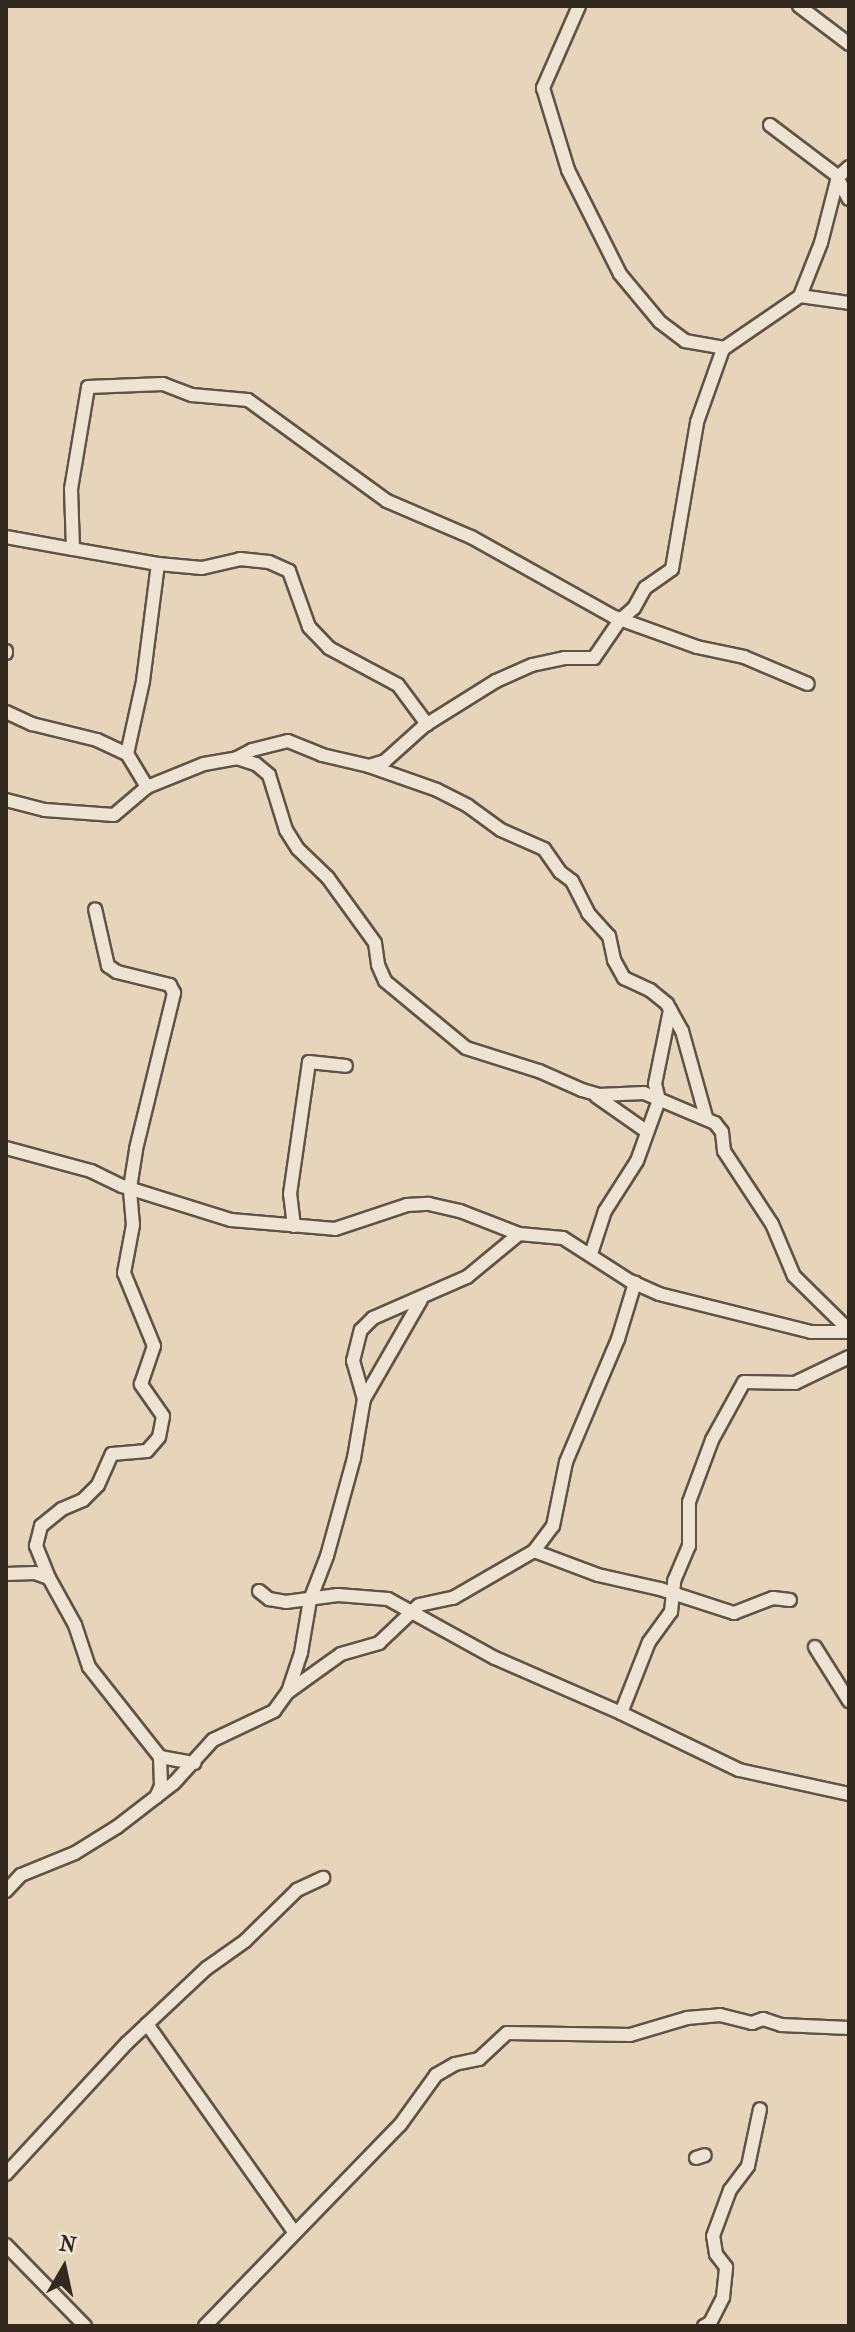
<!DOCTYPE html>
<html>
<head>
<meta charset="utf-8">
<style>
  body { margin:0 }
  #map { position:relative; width:855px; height:2332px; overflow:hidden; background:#e6d4bb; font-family:"IM FELL French Canon",serif }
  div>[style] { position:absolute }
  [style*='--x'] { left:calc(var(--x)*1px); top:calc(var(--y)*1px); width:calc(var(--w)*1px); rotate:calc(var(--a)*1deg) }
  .roads { filter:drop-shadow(2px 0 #605345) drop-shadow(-2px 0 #605345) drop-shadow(0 2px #605345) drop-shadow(0 -2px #605345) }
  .minor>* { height:12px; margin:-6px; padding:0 6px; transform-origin:6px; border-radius:6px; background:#efe3d3 }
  span { translate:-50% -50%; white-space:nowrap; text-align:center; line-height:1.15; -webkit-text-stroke:7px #efe3d3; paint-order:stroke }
  .frame { position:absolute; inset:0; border:8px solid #33281e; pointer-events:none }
  .north { position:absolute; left:24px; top:2228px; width:80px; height:80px; -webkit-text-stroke:6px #efe3d3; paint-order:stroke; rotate:9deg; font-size:22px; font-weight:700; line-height:32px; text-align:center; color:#33281e }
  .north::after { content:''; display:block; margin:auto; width:28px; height:36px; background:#33281e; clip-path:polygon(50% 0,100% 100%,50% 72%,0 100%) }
</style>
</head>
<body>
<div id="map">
  <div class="roads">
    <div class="minor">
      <div style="--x:579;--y:6;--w:90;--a:113.7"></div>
      <div style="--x:543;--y:88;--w:86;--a:73"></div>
      <div style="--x:568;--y:170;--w:116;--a:63.4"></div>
      <div style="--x:620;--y:274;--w:62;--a:50.2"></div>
      <div style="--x:660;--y:322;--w:31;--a:37"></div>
      <div style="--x:685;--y:341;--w:40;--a:10"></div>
      <div style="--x:799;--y:6;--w:63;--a:37.2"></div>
      <div style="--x:770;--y:125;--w:83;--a:37.1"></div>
      <div style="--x:836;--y:175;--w:27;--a:62"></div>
      <div style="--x:800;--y:296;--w:57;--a:-68.4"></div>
      <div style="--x:821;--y:243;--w:68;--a:-75.6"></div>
      <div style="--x:838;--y:177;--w:15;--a:-42"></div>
      <div style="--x:6;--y:537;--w:68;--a:10.2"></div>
      <div style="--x:158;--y:564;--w:44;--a:5.2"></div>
      <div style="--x:202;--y:568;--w:39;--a:-13"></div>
      <div style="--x:240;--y:559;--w:29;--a:6"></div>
      <div style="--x:269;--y:562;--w:22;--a:24"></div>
      <div style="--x:289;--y:571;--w:59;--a:70.3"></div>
      <div style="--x:309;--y:627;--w:29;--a:46"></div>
      <div style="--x:329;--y:648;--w:78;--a:28.2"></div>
      <div style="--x:398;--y:685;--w:49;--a:53.4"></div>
      <div style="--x:6;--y:653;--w:2;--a:-90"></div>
      <div style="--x:6;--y:712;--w:29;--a:25"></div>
      <div style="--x:32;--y:724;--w:67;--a:13.8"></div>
      <div style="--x:97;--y:740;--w:33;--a:25"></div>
      <div style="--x:237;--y:758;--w:17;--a:-28"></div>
      <div style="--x:252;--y:750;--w:37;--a:-14"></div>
      <div style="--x:288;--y:741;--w:37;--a:22"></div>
      <div style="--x:322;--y:755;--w:48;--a:13.2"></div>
      <div style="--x:369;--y:766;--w:17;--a:-17"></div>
      <div style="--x:385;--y:761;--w:52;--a:-41.9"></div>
      <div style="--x:424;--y:726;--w:85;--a:-32"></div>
      <div style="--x:496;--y:681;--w:39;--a:-24"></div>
      <div style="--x:532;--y:665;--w:33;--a:-12"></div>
      <div style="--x:564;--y:658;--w:30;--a:0"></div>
      <div style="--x:594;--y:658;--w:46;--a:-55.6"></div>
      <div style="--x:620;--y:620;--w:18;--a:-41"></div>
      <div style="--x:634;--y:608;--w:23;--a:-61"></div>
      <div style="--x:645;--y:588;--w:33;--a:-35"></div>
      <div style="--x:672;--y:569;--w:149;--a:-80.3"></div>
      <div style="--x:697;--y:422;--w:77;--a:-70.4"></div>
      <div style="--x:723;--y:349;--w:93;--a:-34.5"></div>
      <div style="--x:800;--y:296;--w:49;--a:8.1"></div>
      <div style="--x:369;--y:766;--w:72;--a:19.4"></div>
      <div style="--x:437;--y:790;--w:35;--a:27"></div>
      <div style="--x:468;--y:806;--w:41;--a:36"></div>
      <div style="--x:501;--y:830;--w:47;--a:23.8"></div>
      <div style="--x:544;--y:849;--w:28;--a:55"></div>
      <div style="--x:560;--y:872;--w:15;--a:37"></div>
      <div style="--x:572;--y:881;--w:36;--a:63"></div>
      <div style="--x:588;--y:913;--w:31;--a:48"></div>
      <div style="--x:609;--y:936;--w:25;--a:78"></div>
      <div style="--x:614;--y:960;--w:21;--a:61"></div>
      <div style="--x:624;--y:978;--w:29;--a:25"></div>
      <div style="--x:650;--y:990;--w:22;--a:39"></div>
      <div style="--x:667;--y:1004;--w:31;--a:61"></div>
      <div style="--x:682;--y:1031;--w:89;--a:74.4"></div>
      <div style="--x:147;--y:787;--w:39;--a:-121"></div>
      <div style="--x:127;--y:754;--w:75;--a:-77.6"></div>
      <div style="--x:143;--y:681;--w:118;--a:-82.7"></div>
      <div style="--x:158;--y:564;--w:86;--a:-170"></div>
      <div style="--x:73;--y:549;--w:60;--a:-91.9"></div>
      <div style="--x:71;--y:489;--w:103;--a:-80.5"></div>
      <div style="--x:88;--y:387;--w:75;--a:-2.3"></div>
      <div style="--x:163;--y:384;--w:31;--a:21"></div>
      <div style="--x:192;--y:395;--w:56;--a:5.1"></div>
      <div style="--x:248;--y:400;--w:172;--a:36"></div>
      <div style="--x:387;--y:501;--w:91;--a:23.2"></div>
      <div style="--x:471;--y:537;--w:164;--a:29.2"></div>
      <div style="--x:614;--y:617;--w:88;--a:19.9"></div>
      <div style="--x:697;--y:647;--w:48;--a:12"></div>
      <div style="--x:744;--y:657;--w:69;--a:22.9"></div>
      <div style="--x:6;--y:800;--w:40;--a:14.4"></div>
      <div style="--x:45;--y:810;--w:69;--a:4.1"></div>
      <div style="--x:114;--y:815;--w:43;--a:-40.3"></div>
      <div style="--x:147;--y:787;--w:61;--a:-22"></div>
      <div style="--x:204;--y:764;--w:34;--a:-10"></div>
      <div style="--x:237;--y:758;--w:20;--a:18"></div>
      <div style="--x:256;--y:764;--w:17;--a:40"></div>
      <div style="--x:269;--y:775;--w:58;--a:72.8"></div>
      <div style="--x:286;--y:830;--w:22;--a:58"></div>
      <div style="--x:298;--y:849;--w:42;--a:44"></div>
      <div style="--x:328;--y:878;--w:80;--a:54.1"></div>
      <div style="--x:375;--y:943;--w:22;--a:82"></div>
      <div style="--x:378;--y:965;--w:17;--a:66"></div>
      <div style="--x:385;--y:981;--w:105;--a:39.6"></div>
      <div style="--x:466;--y:1048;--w:77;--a:17.5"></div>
      <div style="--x:539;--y:1071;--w:47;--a:23.8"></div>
      <div style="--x:582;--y:1090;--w:18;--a:16"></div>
      <div style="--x:599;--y:1095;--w:45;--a:-2.5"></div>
      <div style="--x:644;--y:1093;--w:77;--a:22.9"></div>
      <div style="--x:715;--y:1123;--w:11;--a:52"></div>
      <div style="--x:722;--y:1132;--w:19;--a:84"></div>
      <div style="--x:724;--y:1151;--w:87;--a:56.7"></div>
      <div style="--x:772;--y:1224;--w:56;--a:67.1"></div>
      <div style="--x:794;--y:1276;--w:77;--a:44.5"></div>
      <div style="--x:596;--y:1096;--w:61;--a:35"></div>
      <div style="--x:6;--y:1148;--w:88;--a:15.1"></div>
      <div style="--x:91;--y:1171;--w:34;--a:26"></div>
      <div style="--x:122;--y:1186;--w:114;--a:17.3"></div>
      <div style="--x:231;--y:1220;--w:104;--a:4.9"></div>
      <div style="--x:335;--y:1229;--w:76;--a:-18.4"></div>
      <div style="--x:407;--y:1205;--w:22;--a:-3"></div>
      <div style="--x:429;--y:1204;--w:32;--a:13"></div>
      <div style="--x:460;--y:1211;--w:63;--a:21.3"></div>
      <div style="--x:519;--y:1234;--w:44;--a:5.2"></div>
      <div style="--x:563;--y:1238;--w:80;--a:32.7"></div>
      <div style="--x:630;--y:1281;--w:32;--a:24"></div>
      <div style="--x:659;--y:1294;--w:157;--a:14"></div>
      <div style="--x:811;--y:1332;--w:38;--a:0"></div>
      <div style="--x:294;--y:1226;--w:32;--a:-97"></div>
      <div style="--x:290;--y:1194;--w:133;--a:-81.8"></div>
      <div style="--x:309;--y:1062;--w:37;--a:6"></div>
      <div style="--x:591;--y:1254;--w:45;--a:-72"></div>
      <div style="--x:605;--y:1211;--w:59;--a:-57.4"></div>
      <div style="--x:637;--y:1161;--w:65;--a:-70.2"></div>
      <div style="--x:659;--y:1100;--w:16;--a:-104"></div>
      <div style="--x:655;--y:1084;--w:76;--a:-78.5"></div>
      <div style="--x:364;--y:1399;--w:114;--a:-60.1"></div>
      <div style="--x:534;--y:1551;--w:68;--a:20.6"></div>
      <div style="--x:598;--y:1575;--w:64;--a:12.7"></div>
      <div style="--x:660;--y:1589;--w:78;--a:18"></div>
      <div style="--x:734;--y:1613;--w:42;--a:-21"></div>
      <div style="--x:773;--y:1598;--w:17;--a:7"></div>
      <div style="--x:6;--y:1574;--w:29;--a:-2"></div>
      <div style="--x:35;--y:1573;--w:15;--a:20"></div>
      <div style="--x:49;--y:1578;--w:54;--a:61"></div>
      <div style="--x:75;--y:1625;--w:44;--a:71.6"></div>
      <div style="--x:89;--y:1667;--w:115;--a:51.7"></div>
      <div style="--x:160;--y:1757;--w:29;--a:88"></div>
      <div style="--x:161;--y:1786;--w:12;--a:114"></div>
      <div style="--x:49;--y:1578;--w:35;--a:-112"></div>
      <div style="--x:36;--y:1546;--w:21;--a:-76"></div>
      <div style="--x:41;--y:1526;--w:27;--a:-39"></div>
      <div style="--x:62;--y:1509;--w:23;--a:-23"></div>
      <div style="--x:83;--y:1500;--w:21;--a:-45"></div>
      <div style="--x:98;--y:1485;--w:34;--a:-66"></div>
      <div style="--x:112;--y:1454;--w:35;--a:-5"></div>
      <div style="--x:147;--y:1451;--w:18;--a:-49"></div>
      <div style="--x:159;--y:1437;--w:21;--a:-79"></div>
      <div style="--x:163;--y:1416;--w:39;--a:-125"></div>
      <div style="--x:141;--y:1384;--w:40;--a:-71.1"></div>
      <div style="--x:154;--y:1346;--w:79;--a:-112.3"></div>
      <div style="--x:124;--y:1273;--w:49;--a:-79.4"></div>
      <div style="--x:133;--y:1225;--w:37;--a:-95"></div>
      <div style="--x:130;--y:1188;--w:39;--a:-81"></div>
      <div style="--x:136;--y:1149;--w:161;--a:-76.3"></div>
      <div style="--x:174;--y:993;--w:9;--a:-117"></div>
      <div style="--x:170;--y:985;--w:55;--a:-166.2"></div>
      <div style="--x:117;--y:972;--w:11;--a:-146"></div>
      <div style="--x:108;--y:966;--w:58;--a:-102.8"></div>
      <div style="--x:259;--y:1591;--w:13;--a:39"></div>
      <div style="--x:269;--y:1599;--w:17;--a:10"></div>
      <div style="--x:286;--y:1602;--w:52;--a:-7.7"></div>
      <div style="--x:338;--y:1595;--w:50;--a:4.6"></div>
      <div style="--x:388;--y:1599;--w:122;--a:28.9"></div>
      <div style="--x:495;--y:1658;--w:137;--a:23.6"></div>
      <div style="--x:621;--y:1713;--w:76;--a:-68.5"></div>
      <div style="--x:649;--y:1642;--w:37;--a:-54"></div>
      <div style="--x:671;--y:1612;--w:31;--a:-84"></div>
      <div style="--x:674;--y:1581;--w:38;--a:-67"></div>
      <div style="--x:689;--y:1546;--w:44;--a:-90"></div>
      <div style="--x:689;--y:1502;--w:66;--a:-69.6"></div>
      <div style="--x:712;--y:1440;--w:66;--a:-61.1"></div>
      <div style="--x:744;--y:1382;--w:51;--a:1.1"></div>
      <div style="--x:795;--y:1383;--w:60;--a:-25.7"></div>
      <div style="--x:815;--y:1647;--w:64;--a:57.8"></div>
      <div style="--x:288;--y:1692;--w:65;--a:-35.6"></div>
      <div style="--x:341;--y:1654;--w:40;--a:-16"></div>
      <div style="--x:379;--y:1643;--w:55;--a:-43.5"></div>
      <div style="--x:419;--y:1605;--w:35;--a:-12"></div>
      <div style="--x:453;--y:1598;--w:94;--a:-30.1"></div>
      <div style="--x:534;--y:1551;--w:31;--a:-53"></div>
      <div style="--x:553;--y:1526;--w:65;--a:-78.5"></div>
      <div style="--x:566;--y:1462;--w:134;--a:-67.1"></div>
      <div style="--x:618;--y:1339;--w:59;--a:-73.1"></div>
      <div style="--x:621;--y:1713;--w:131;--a:25.8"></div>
      <div style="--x:739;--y:1770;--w:113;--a:12.3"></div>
      <div style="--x:160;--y:1757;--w:35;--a:10"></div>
      <div style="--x:6;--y:1891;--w:22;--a:-47"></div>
      <div style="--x:21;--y:1875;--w:58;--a:-22.2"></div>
      <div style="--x:75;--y:1853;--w:49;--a:-31.8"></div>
      <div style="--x:117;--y:1827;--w:72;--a:-37.7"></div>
      <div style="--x:174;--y:1783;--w:58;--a:-47.8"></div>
      <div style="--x:213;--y:1740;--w:68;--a:-25.4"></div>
      <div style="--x:274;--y:1711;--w:24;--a:-54"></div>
      <div style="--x:288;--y:1692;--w:41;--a:-71.6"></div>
      <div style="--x:301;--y:1653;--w:54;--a:-80.4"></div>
      <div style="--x:310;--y:1600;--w:47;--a:-68.9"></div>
      <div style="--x:327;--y:1556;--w:102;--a:-74.6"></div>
      <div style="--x:354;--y:1458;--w:60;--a:-80.4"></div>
      <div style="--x:364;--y:1399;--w:40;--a:-106"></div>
      <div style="--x:353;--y:1361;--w:32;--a:-76"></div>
      <div style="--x:361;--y:1330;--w:17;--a:-45"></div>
      <div style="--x:373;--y:1318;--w:103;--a:-23.6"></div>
      <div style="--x:467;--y:1277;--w:67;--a:-39.6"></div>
      <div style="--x:147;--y:2024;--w:256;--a:54.7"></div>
      <div style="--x:696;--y:2158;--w:9;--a:-18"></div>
      <div style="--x:6;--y:2174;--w:178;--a:-47.3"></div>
      <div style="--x:127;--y:2043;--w:110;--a:-43.2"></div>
      <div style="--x:207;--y:1968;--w:47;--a:-35.4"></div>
      <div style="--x:245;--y:1941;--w:73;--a:-44.4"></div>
      <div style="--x:297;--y:1890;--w:29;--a:-25"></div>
      <div style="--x:6;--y:2245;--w:113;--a:45.7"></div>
      <div style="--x:205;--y:2326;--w:280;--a:-45.9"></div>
      <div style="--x:400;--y:2125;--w:62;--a:-54.2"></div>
      <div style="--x:436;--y:2075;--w:22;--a:-30"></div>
      <div style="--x:455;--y:2064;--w:25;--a:-12"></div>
      <div style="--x:479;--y:2059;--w:38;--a:-43"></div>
      <div style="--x:507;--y:2033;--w:123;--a:0.9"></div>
      <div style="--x:630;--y:2035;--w:59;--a:-16.6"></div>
      <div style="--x:687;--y:2018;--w:33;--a:-5"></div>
      <div style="--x:720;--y:2015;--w:33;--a:14"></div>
      <div style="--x:752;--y:2023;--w:12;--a:-20"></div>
      <div style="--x:763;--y:2019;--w:19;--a:18"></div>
      <div style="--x:781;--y:2025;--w:68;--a:2.5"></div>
      <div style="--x:704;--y:2326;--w:7;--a:-27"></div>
      <div style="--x:710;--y:2323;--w:29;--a:-63"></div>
      <div style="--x:723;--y:2297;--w:30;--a:-84"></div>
      <div style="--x:726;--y:2267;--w:16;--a:-128"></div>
      <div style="--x:716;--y:2254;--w:18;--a:-99"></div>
      <div style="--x:713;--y:2236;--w:49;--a:-69.7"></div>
      <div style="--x:730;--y:2190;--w:30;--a:-53"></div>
      <div style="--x:748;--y:2166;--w:58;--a:-78.1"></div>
    </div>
  </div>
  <div class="frame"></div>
  <div class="north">N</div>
</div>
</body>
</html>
